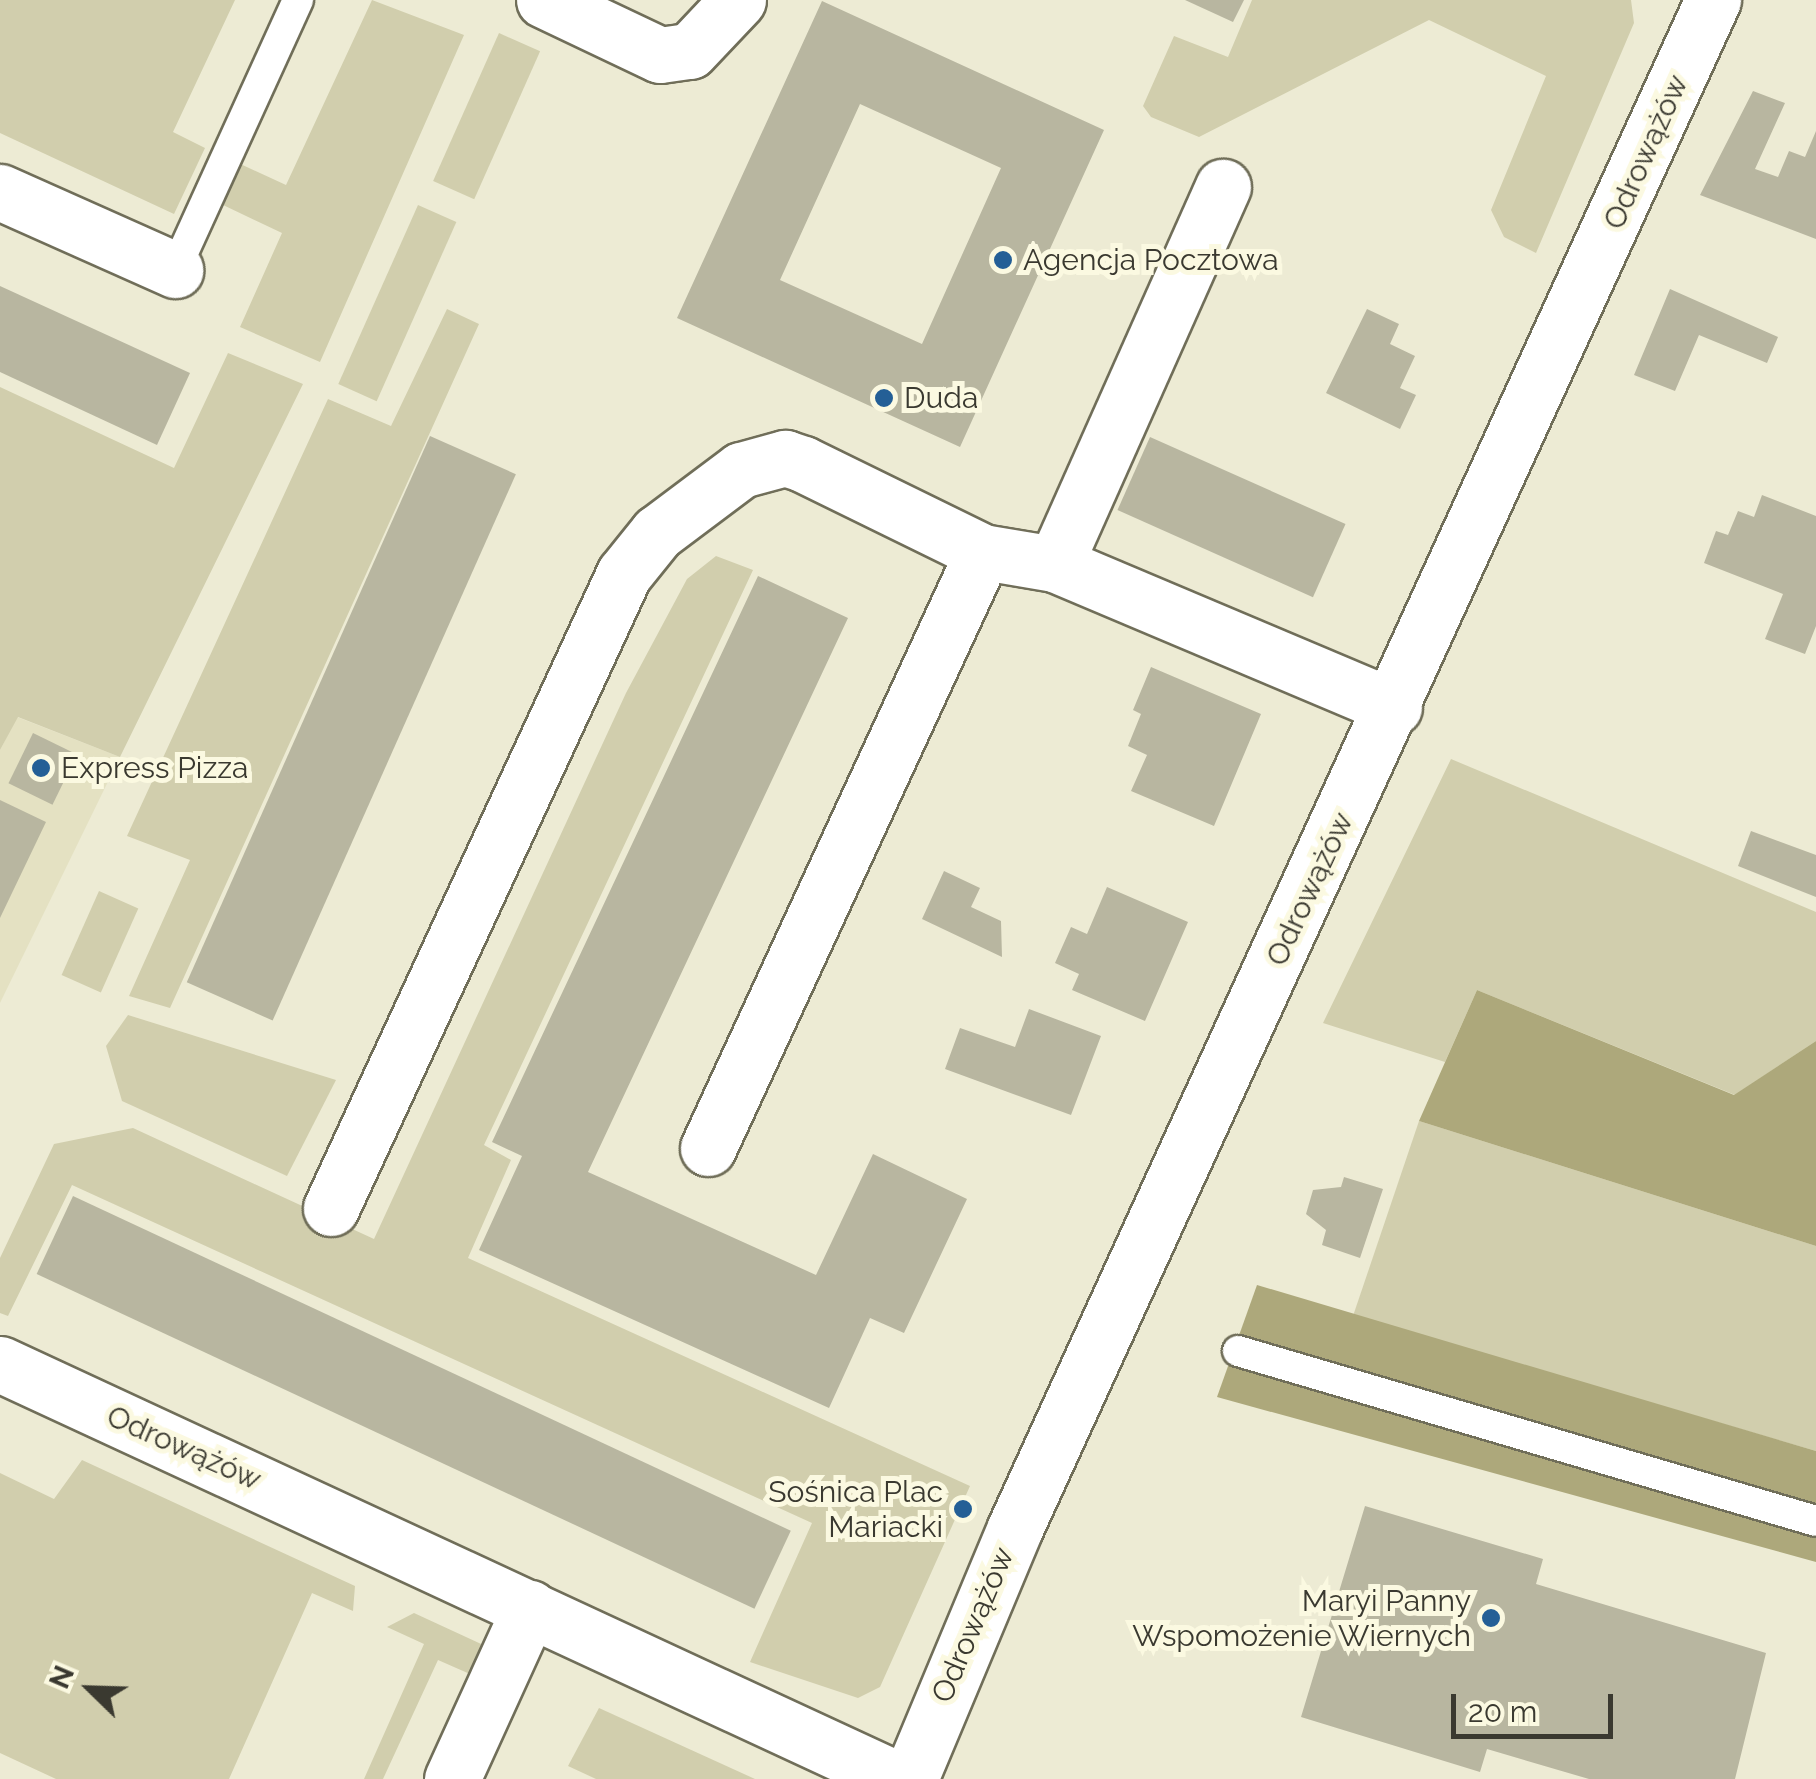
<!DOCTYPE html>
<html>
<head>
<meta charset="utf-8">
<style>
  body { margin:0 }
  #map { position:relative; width:1816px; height:1779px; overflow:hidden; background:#edebd4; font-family:Raleway,sans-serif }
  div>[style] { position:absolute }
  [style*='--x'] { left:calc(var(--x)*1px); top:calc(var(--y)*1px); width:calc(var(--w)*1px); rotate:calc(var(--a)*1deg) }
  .built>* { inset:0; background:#e4e1c2 }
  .green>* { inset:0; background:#d1cead; transform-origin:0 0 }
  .forest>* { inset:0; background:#ada87b }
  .building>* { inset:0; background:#b8b6a0; transform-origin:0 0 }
  .roads { filter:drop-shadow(2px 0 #706e59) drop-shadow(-2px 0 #706e59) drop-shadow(0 2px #706e59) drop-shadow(0 -2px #706e59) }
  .lane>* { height:30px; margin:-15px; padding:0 15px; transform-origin:15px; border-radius:15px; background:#fff }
  .street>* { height:55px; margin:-27.5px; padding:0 27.5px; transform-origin:27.5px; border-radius:27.5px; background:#fff }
  .secondary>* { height:55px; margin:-27.5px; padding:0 27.5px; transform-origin:27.5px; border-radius:27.5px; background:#fff }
  .dots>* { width:28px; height:28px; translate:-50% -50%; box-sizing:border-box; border:5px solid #fbf9e1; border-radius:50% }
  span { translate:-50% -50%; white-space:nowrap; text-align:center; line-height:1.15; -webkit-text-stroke:10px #fbf9e1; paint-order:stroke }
  .street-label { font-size:30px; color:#3a3930 }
  .poi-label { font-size:30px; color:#3a3930 }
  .left { translate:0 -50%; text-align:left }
  .right { translate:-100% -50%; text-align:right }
  .north { position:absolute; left:40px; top:1639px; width:100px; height:100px; -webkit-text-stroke:8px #fbf9e1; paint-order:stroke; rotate:293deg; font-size:28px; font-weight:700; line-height:40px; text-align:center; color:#3a3930 }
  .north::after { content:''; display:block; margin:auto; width:35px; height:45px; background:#3a3930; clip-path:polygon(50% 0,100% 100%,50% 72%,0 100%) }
  .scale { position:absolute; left:1451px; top:1694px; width:162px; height:45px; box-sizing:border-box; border:5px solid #3a3930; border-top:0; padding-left:12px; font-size:30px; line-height:35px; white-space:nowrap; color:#3a3930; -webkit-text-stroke:8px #fbf9e1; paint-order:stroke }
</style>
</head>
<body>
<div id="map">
  <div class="built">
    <div style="clip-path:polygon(17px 717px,120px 757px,0 1003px,0 750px)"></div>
  </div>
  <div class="green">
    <div style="clip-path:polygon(0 0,235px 0,173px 132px,205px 148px,174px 214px,0 133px)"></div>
    <div style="clip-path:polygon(372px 0,464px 35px,320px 362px,240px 327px,282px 233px,221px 204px,236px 162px,286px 185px)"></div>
    <div style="clip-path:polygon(1252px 0,1631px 0,1634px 23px,1536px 253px,1504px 237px,1491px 210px,1546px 76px,1429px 20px,1199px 137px,1151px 117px,1143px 106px,1174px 36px,1228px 57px)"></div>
    <div style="left:499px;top:33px;width:45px;height:162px;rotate:24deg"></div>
    <div style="left:418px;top:205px;width:42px;height:196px;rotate:24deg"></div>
    <div style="clip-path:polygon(447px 309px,479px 324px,170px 1008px,129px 996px,190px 860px,127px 836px,328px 399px,391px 426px)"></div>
    <div style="clip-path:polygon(228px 353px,303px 384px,120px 757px,18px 717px,0 750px,0 387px,174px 468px)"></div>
    <div style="clip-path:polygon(716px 556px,753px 570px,484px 1145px,511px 1160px,468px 1258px,970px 1486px,880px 1687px,858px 1698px,750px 1662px,812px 1523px,72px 1185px,8px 1316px,0 1313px,0 1258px,54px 1144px,133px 1128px,374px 1239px,626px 693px,687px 579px)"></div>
    <div style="clip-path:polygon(1451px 759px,1816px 912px,1816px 1041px,1735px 1095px,1477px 990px,1445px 1062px,1323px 1023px)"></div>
    <div style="left:99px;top:891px;width:43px;height:92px;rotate:24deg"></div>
    <div style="clip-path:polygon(128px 1015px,336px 1080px,287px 1176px,122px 1101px,106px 1046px)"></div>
    <div style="clip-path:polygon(1419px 1121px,1816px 1246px,1816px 1451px,1353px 1316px)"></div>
    <div style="clip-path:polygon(82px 1460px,355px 1586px,353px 1611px,312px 1593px,229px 1779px,56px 1779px,0 1753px,0 1473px,54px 1499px)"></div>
    <div style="clip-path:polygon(414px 1613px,492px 1649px,479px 1678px,438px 1660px,383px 1779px,364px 1779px,424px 1644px,387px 1627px)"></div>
    <div style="clip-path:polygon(599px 1708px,755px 1779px,596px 1779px,568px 1766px)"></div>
  </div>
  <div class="forest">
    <div style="clip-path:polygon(1477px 990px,1734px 1095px,1816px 1041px,1816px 1246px,1419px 1121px)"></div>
    <div style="clip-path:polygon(1257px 1285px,1816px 1451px,1816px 1562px,1217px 1397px)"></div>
  </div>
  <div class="building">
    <div style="clip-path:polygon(1185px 0,1244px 0,1233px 22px)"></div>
    <div style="clip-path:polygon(evenodd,822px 1px,1104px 130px,960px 447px,677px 318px,822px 1px,860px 104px,1001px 168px,922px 344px,780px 280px,860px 104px)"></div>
    <div style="clip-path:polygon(1753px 91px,1785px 103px,1755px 169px,1778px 177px,1789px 151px,1805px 157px,1816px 131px,1816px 239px,1700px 195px)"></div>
    <div style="clip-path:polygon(0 286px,190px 373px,157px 445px,0 372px)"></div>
    <div style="clip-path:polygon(1670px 289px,1778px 337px,1767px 363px,1699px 335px,1675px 391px,1634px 375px)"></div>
    <div style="clip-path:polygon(1367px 309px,1399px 324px,1390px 344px,1415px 356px,1400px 388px,1416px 395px,1400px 429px,1326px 393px)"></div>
    <div style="left:430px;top:436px;width:94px;height:598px;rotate:24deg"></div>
    <div style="left:1150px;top:437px;width:214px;height:80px;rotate:24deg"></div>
    <div style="clip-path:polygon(1762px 495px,1816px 516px,1816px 626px,1805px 654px,1765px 639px,1783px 594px,1704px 563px,1716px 531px,1728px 535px,1738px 511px,1754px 517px)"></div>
    <div style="clip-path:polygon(758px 576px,848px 618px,588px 1172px,816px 1275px,873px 1154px,967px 1199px,904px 1333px,870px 1318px,829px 1408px,479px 1250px,522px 1156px,492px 1142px)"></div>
    <div style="clip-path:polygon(1151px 667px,1261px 714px,1214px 826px,1131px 791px,1147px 755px,1128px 746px,1141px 714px,1133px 710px)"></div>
    <div style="left:33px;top:733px;width:49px;height:56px;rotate:26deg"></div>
    <div style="clip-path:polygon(0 800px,46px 822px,0 918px)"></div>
    <div style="clip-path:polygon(1751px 831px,1816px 855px,1816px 897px,1738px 866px)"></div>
    <div style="clip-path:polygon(944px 871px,980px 888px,971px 907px,1001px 921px,1002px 957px,922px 919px)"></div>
    <div style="clip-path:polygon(1107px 887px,1188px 922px,1145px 1021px,1072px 990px,1079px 974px,1055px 963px,1071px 927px,1087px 934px)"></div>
    <div style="clip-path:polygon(1029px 1009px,1101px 1036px,1071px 1115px,945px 1069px,960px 1028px,1015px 1047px)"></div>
    <div style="clip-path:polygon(1344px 1177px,1383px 1189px,1360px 1258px,1322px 1245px,1326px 1230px,1306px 1214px,1313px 1190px,1341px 1187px)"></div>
    <div style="left:73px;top:1196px;width:792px;height:86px;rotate:25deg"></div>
    <div style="clip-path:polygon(1365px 1506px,1543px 1559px,1536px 1584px,1766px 1653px,1735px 1779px,1589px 1779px,1487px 1749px,1480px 1772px,1301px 1717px)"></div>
  </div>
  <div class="roads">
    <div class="lane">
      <div style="--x:175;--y:270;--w:297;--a:-65.5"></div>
      <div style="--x:1238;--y:1351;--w:602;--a:16.39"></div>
    </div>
    <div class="street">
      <div style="--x:544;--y:0;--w:128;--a:25.4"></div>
      <div style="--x:660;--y:55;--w:30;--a:-8"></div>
      <div style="--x:690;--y:51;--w:70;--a:-46.7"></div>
      <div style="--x:0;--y:192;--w:192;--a:24"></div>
      <div style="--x:1055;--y:564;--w:413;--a:-66"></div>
      <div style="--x:708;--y:1148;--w:656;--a:-65.23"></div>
      <div style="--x:331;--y:1208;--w:698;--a:-65.2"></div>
      <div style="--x:624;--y:574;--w:53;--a:-51.2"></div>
      <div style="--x:657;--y:533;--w:105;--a:-36.9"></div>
      <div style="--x:741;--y:470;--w:46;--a:-15.3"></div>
      <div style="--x:785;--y:458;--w:19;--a:18"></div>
      <div style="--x:803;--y:464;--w:200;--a:26.1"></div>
      <div style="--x:983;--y:552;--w:73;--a:9.5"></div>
      <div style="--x:1055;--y:564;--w:368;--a:22.9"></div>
      <div style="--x:0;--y:1364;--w:987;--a:24.85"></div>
      <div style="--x:452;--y:1779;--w:188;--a:-65.5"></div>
    </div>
    <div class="secondary">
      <div style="--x:910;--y:1779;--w:272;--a:-67.3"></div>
      <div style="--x:1015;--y:1528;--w:1680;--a:-65.45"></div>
    </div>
  </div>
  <div class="dots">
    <div style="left:1003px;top:260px;background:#245f96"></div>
    <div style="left:884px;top:398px;background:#245f96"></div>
    <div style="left:41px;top:768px;background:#245f96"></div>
    <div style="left:963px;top:1509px;background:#245f96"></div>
    <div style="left:1491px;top:1618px;background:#245f96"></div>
  </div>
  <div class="street-label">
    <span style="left:1646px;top:152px;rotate:-66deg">Odrowążów</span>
    <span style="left:1310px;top:889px;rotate:-65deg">Odrowążów</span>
    <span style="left:184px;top:1448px;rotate:24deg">Odrowążów</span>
    <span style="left:973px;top:1625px;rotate:-67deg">Odrowążów</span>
  </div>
  <div class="poi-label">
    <span class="left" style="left:1023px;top:260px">Agencja Pocztowa</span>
    <span class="left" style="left:904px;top:398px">Duda</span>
    <span class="left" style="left:61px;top:768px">Express Pizza</span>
    <span class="right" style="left:943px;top:1509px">Sośnica Plac<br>Mariacki</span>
    <span class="right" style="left:1471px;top:1618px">Maryi Panny<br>Wspomożenie Wiernych</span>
  </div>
  <div class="north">N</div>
  <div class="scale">20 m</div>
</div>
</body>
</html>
